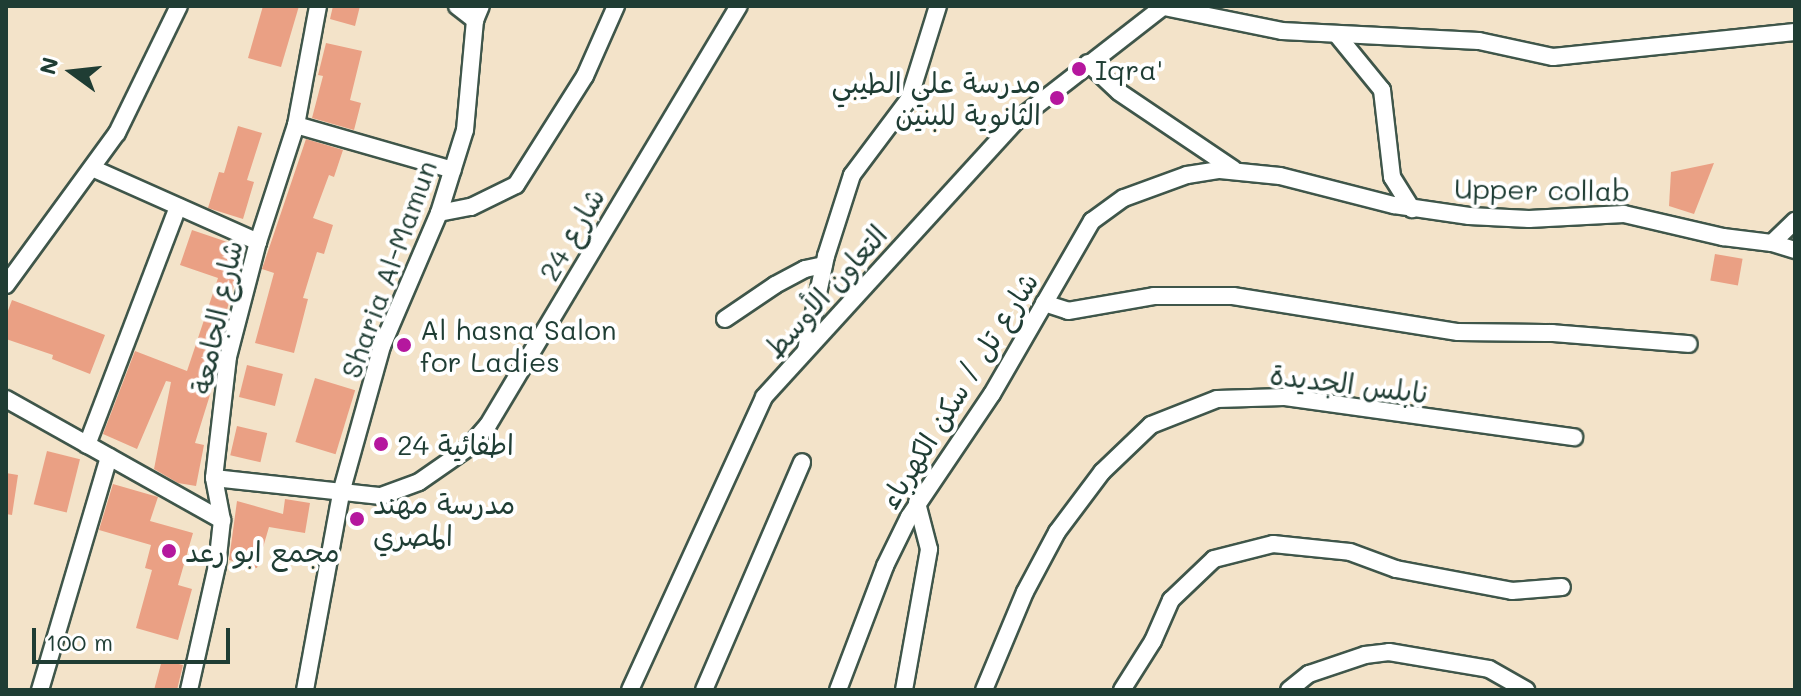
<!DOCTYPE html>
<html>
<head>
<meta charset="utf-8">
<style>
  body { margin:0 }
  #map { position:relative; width:1801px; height:696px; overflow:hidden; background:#f3e3c9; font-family:Mali,"Playpen Sans Arabic",sans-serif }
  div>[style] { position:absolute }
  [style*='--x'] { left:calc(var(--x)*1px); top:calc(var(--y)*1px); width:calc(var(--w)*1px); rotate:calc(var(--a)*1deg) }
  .building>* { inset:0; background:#eaa084; transform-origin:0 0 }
  .path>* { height:2px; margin-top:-1px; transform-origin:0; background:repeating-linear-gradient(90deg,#3f564a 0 6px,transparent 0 12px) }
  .roads { filter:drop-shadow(2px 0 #3f564a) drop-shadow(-2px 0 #3f564a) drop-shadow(0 2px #3f564a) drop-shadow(0 -2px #3f564a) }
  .minor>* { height:16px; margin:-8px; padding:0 8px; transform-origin:8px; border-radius:8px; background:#fff }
  .dots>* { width:22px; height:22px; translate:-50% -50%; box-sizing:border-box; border:4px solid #fff; border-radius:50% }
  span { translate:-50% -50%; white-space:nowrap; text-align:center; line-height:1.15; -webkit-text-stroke:8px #fff; paint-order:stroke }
  .poi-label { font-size:28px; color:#1f3d34 }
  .left { translate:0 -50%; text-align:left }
  .right { translate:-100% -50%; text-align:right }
  .street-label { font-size:28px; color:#1f3d34 }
  .frame { position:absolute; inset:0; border:8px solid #1f3d34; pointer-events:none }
  .north { position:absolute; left:32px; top:32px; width:80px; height:80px; -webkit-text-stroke:6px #fff; paint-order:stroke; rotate:285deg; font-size:22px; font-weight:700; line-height:32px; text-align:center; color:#1f3d34 }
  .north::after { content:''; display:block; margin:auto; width:28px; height:36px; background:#1f3d34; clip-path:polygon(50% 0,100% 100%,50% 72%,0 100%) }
  .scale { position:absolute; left:32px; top:628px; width:198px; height:36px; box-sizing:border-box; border:4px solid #1f3d34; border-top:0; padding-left:10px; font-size:24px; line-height:28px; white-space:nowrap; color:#1f3d34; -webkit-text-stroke:6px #fff; paint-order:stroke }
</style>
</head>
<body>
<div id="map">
  <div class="building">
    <div style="clip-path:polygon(263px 6px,299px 6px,281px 67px,248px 58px)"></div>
    <div style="clip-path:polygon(333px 6px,360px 6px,355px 26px,330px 19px)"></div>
    <div style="clip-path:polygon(326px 43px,362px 51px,350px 100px,361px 103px,354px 130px,312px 118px,323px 76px,318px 75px)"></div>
    <div style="clip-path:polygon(238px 126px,262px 133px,247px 180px,254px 182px,243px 219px,208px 208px,219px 172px,224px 173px)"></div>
    <div style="clip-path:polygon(306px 139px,343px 150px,334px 177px,329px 175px,313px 218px,333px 225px,324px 254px,317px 252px,303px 298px,308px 299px,294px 353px,255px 343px,274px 273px,262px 269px)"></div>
    <div style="clip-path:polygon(1714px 163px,1694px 214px,1669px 206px,1671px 172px)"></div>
    <div style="clip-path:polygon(192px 230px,245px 248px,228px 306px,211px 379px,214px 382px,195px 443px,204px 445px,196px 486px,178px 483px,154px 469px,171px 382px,166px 381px,137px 449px,103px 434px,135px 351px,187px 371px,218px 278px,180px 265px)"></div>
    <div style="left:1715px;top:254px;width:28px;height:27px;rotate:10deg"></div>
    <div style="clip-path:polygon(12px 300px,105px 335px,90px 374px,52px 359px,53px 355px,6px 339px,6px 316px)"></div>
    <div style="left:247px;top:365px;width:37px;height:33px;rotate:14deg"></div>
    <div style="left:315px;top:378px;width:42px;height:67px;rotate:17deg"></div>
    <div style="left:237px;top:426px;width:31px;height:30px;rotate:13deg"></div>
    <div style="left:47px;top:451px;width:34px;height:55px;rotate:14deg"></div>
    <div style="clip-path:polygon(6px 473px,18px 475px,12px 515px,6px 514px)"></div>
    <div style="clip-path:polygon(113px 484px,158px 497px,150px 521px,193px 533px,178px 585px,192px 589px,178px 640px,136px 628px,152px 570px,145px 568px,151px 545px,99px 530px)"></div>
    <div style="clip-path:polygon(285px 499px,310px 503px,305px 533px,269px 527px,257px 568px,229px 560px,237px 501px,283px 514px)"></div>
    <div style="clip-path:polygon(162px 660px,183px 665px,177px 690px,154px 690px)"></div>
  </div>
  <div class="path">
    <div style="--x:1402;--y:690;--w:7;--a:0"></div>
  </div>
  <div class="roads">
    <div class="minor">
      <div style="--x:457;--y:6;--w:23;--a:38"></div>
      <div style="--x:1164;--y:7;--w:120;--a:11.5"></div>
      <div style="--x:1282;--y:31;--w:197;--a:2.9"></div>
      <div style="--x:1479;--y:41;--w:76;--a:12.2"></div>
      <div style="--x:1553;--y:57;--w:243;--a:-5.9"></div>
      <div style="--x:1337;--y:35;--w:71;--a:50.7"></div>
      <div style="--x:1382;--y:90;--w:88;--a:83.4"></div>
      <div style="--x:1392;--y:177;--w:38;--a:58"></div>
      <div style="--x:1088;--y:63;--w:42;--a:43.1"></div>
      <div style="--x:1119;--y:92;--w:138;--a:34"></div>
      <div style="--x:296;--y:125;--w:163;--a:16"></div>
      <div style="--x:92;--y:168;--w:182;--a:24"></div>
      <div style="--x:439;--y:213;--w:33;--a:-11"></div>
      <div style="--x:471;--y:207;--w:50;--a:-26.1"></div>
      <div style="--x:516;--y:185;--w:129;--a:-57.7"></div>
      <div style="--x:585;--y:76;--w:77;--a:-66.1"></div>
      <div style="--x:1772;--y:243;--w:24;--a:17"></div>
      <div style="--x:6;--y:285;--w:188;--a:-53.9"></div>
      <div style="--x:117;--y:133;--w:141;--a:-64"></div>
      <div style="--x:1044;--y:303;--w:25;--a:18"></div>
      <div style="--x:1068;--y:311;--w:87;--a:-9.9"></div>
      <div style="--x:1154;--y:296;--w:79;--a:0"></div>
      <div style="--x:1233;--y:296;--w:228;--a:9.1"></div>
      <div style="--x:1458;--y:332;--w:94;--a:0.6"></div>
      <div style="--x:1552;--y:333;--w:137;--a:4.6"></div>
      <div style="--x:725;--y:319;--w:60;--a:-34.2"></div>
      <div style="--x:775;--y:285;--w:34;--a:-28"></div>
      <div style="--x:805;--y:269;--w:19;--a:-12"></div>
      <div style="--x:806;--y:350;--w:96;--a:-78"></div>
      <div style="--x:826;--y:256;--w:85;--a:-72.2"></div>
      <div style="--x:852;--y:175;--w:95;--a:-53.1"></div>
      <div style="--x:909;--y:99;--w:97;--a:-72.7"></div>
      <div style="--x:6;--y:399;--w:248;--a:29.3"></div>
      <div style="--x:87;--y:445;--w:255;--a:-69.1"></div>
      <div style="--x:214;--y:478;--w:168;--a:6.2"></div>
      <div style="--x:381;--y:496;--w:40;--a:-20.2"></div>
      <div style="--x:419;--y:482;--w:60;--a:-34.8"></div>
      <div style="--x:468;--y:448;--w:30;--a:-49"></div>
      <div style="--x:488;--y:425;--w:488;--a:-59.1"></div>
      <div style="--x:40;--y:690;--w:243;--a:-73.5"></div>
      <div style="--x:189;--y:690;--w:127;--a:-77.3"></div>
      <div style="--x:217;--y:566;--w:46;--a:-83.8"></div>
      <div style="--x:222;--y:520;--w:43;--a:-100.8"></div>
      <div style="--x:214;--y:478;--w:122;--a:-83.4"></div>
      <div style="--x:228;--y:357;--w:119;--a:-75.4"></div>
      <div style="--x:258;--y:242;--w:123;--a:-72"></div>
      <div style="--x:296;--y:125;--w:121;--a:-79.5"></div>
      <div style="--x:305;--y:690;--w:200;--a:-79.6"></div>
      <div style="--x:341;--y:493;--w:153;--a:-74.4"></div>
      <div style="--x:382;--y:346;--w:145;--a:-66.8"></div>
      <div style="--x:439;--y:213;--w:87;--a:-72.6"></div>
      <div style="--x:465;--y:130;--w:110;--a:-84.8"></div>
      <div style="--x:475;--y:20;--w:15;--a:-67"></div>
      <div style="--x:630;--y:690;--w:322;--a:-65.4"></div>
      <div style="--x:764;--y:397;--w:372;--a:-47.6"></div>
      <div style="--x:1015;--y:122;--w:189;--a:-37.9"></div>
      <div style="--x:704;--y:690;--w:248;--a:-66.7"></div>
      <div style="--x:838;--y:690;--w:133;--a:-69.2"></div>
      <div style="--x:885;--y:566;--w:55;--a:-63.9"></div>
      <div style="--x:909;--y:517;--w:148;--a:-56"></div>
      <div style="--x:992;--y:394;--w:200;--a:-60"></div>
      <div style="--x:1092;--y:221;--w:39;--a:-36"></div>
      <div style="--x:1124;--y:198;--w:67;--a:-20.1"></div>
      <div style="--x:1187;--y:175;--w:33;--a:-9"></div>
      <div style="--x:1220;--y:170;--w:60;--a:5.7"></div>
      <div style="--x:1280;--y:176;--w:118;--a:14.3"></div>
      <div style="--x:1394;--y:205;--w:76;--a:8.3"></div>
      <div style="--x:1469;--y:216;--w:60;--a:2.9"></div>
      <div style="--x:1529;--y:219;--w:95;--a:-3"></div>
      <div style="--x:1624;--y:214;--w:102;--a:13.1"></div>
      <div style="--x:1723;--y:237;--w:49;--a:7"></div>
      <div style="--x:1772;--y:243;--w:32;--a:-44"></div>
      <div style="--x:904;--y:690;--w:143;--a:-79.9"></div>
      <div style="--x:929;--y:549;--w:48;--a:-104.6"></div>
      <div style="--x:984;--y:690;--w:106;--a:-67.3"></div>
      <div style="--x:1025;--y:592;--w:68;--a:-61.9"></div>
      <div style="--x:1057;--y:532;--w:75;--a:-53.1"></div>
      <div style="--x:1102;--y:472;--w:68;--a:-43.8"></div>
      <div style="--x:1151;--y:425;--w:71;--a:-21.5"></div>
      <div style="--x:1217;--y:399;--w:67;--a:-1.7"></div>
      <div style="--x:1284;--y:397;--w:293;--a:7.9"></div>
      <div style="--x:1122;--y:690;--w:58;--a:-57.7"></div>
      <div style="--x:1153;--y:641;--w:45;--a:-66.3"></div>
      <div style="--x:1171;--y:600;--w:59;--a:-43.6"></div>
      <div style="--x:1214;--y:559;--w:61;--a:-14.3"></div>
      <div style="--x:1273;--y:544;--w:77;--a:5.9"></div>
      <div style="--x:1350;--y:552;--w:49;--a:20.3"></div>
      <div style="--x:1396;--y:569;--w:118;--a:10.7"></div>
      <div style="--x:1512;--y:591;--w:50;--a:-4.6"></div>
      <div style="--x:1289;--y:690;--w:26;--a:-39"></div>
      <div style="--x:1309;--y:674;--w:59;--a:-18.7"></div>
      <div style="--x:1365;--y:655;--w:24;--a:-7"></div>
      <div style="--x:1389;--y:652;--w:101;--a:9.6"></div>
      <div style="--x:1489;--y:669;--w:43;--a:29.6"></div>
    </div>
  </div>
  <div class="dots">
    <div style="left:1079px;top:69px;background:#b5179e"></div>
    <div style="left:1057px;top:98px;background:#b5179e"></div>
    <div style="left:404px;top:345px;background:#b5179e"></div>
    <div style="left:381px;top:444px;background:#b5179e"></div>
    <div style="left:357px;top:519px;background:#b5179e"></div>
    <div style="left:169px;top:551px;background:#b5179e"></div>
  </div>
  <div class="poi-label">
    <span class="left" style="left:1095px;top:69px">Iqra'</span>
    <span class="right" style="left:1041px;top:98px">مدرسة علي الطيبي<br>الثانوية للبنين</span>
    <span class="left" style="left:420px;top:345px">Al hasna Salon<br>for Ladies</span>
    <span class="left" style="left:397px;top:444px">اطفائية 24</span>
    <span class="left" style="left:373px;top:519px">مدرسة مهند<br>المصري</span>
    <span class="left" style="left:185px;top:551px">مجمع ابو رعد</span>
  </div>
  <div class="street-label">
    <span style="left:1542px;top:189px;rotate:1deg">Upper collab</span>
    <span style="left:571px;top:234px;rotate:-60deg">شارع 24</span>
    <span style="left:388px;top:269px;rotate:-70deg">Sharia Al-Mamun</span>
    <span style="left:825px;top:291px;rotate:-48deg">التعاون الأوسط</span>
    <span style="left:216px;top:317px;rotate:-78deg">شارع الجامعة</span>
    <span style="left:1349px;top:383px;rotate:7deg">نابلس الجديدة</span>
    <span style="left:958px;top:390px;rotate:-58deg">شارع تل / سكن الكهرباء</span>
  </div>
  <div class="frame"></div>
  <div class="north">N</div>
  <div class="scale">100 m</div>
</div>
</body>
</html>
